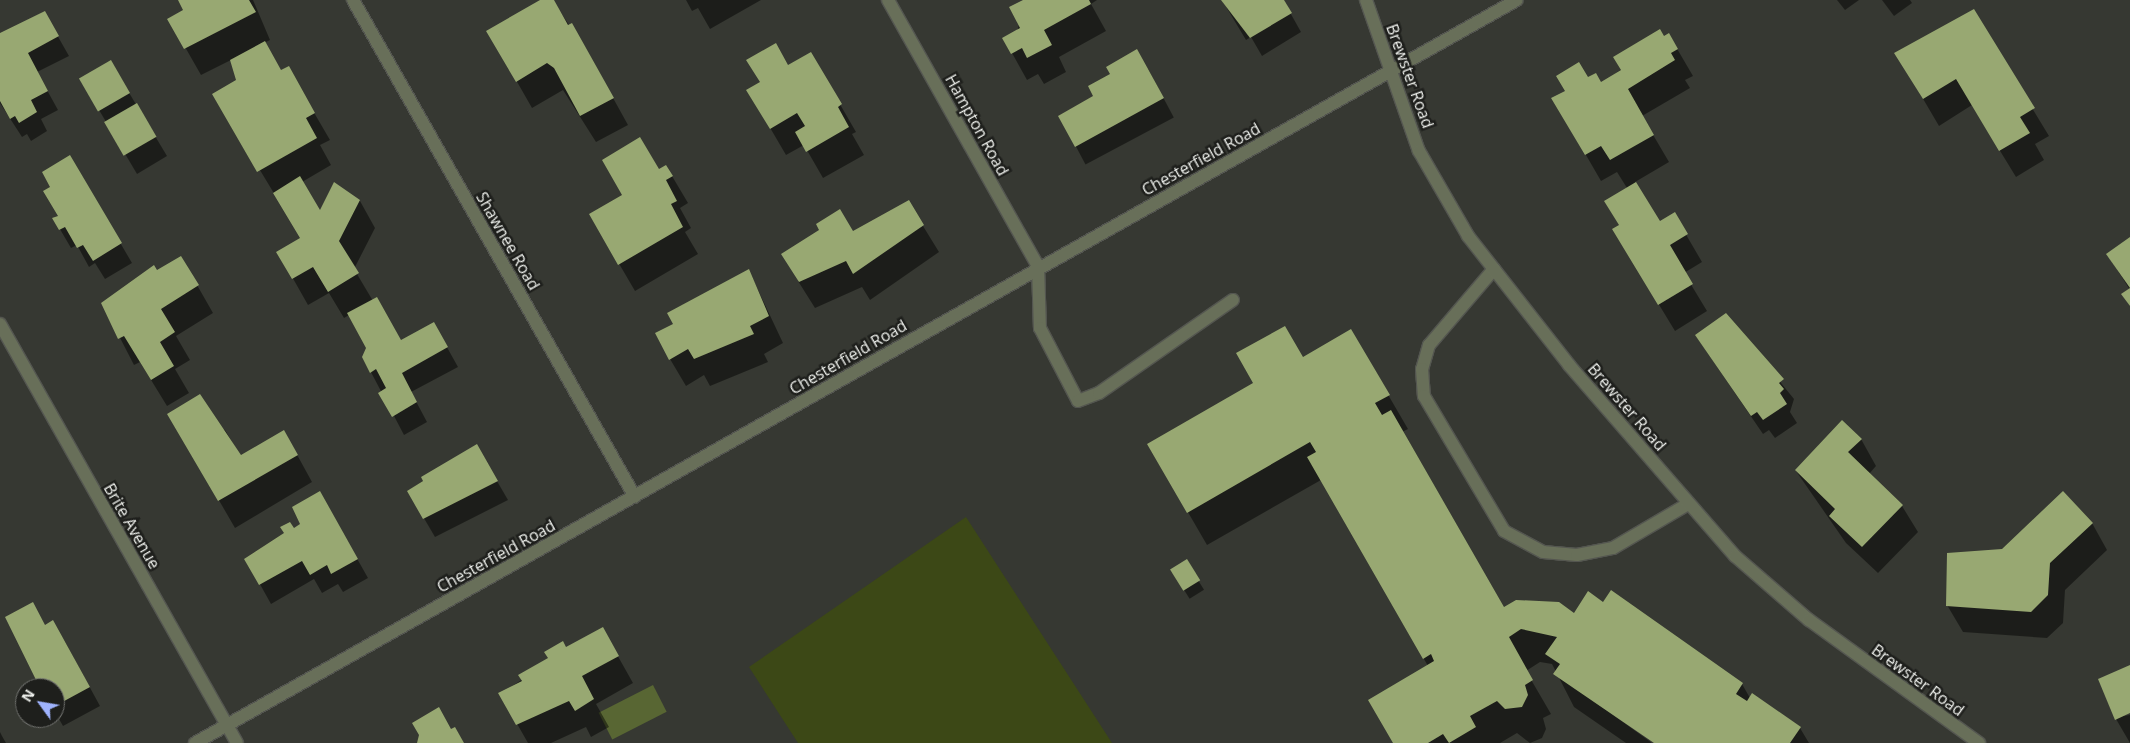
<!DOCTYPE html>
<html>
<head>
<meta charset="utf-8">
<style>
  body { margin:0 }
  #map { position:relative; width:2130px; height:743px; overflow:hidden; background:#363832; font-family:"Open Sans",sans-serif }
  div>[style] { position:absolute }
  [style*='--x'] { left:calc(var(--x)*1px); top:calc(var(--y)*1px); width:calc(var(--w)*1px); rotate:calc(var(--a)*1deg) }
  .green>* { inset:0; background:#3c4816 }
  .water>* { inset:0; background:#586633; transform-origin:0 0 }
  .shadow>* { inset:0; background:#0007; transform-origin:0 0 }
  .building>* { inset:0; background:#98a872; transform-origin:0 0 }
  .roads { filter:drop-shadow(1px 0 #545650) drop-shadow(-1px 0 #545650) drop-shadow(0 1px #545650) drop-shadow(0 -1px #545650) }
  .lane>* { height:12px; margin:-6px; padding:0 6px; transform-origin:6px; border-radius:6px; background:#686f59 }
  .street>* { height:12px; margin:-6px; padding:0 6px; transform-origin:6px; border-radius:6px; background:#686f59 }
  span { translate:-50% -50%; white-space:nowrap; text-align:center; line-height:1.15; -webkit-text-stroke:5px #1e1f1c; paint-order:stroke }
  .street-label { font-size:16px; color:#eff1ed }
  .north { position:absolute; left:15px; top:678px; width:50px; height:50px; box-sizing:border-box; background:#1e1f1c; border:1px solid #727370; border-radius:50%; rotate:302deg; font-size:14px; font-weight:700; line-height:20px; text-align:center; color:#eff1ed }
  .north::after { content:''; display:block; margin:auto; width:18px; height:22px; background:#9fb3fd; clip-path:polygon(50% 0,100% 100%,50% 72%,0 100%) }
</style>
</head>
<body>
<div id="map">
  <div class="green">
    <div style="clip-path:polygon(966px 517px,1112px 743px,798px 743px,749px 667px)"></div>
  </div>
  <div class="water">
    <div style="left:653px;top:685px;width:30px;height:61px;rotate:63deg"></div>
  </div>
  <div class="shadow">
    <div style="clip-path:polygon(179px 0,253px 0,270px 40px,264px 43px,281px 72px,288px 68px,330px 140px,320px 145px,331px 165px,302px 182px,320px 212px,334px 184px,360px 201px,375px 228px,354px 269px,373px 301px,401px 342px,434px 324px,458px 367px,411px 392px,427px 422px,404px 435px,363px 357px,367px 348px,349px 315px,344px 318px,329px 293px,308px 305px,278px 252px,301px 238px,214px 94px,238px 81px,231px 60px,201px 75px,169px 19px,185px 10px)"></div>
    <div style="clip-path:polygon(543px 0,552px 0,587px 51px,628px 125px,596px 142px,563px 90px,532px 108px,488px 31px)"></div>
    <div style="clip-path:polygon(686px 0,761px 0,710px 29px,698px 8px,692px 11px)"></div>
    <div style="clip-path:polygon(1025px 0,1097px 0,1091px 4px,1106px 31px,1059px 57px,1066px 72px,1044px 84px,1038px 74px,1027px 80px,1012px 53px)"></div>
    <div style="clip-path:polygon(1222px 0,1283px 0,1301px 32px,1262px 56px,1251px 37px,1246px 40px)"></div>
    <div style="clip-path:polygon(1837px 0,1859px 0,1845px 10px)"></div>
    <div style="clip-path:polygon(1882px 0,1910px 0,1912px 3px,1894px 16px)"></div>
    <div style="clip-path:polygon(1973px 11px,2049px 136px,2035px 144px,2044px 160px,2016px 177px,1972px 105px,1939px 126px,1912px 80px)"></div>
    <div style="clip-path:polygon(44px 12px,69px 56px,37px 72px,58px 110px,41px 119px,47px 131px,31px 141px,27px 134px,22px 137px,0 103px,0 35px)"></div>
    <div style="clip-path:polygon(1669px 35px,1693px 76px,1685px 80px,1690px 88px,1642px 116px,1669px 162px,1635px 182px,1660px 223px,1674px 214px,1702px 262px,1684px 273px,1707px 311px,1675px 331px,1630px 257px,1620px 226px,1627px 188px,1617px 172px,1601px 181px,1553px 98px,1588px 79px,1601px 84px)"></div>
    <div style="clip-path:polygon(811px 54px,856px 132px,852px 134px,864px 155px,823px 178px,804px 145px,786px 155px,748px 90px)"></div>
    <div style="clip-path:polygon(110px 61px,167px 156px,137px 174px,99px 110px)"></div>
    <div style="left:1148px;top:69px;width:55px;height:100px;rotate:62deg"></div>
    <div style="clip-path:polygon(70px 157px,132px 263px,105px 279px,95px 263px,89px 267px,77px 245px,71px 248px,54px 219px,59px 216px)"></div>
    <div style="clip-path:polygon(672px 176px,688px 203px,680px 208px,691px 228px,685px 232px,698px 254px,635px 291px,590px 214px)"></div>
    <div style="clip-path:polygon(923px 226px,939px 252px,870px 300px,862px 287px,815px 308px,798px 281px)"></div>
    <div style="clip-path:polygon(2130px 239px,2130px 306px,2123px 294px,2130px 290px,2107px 254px)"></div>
    <div style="clip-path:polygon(181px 257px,213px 313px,176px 336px,190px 360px,175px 369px,189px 393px,167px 406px,140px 362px,134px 365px,102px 303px)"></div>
    <div style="clip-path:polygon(749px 271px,783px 343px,764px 354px,768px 362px,710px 386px,704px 375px,686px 386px,670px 359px,675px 324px)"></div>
    <div style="clip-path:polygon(1726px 315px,1794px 399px,1790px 412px,1797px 423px,1775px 438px,1769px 430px,1763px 434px,1696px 336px)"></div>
    <div style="clip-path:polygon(1351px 331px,1408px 429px,1402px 432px,1504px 609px,1574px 615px,1604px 604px,1742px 684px,1750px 698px,1753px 695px,1800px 728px,1809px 743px,1657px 743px,1573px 686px,1652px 743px,1626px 743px,1574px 707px,1552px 664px,1540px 662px,1526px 671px,1551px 714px,1543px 718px,1546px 729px,1542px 738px,1530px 743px,1517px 733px,1500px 743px,1394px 743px,1428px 666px,1321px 480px,1207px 545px,1149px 445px)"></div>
    <div style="clip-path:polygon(169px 414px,225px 430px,241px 457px,284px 431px,312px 482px,235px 528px)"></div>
    <div style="clip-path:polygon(1861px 439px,1876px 466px,1869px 474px,1902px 506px,1918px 532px,1878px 573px,1846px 543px,1796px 471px)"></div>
    <div style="clip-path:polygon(476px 445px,508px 500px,435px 537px,408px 491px)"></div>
    <div style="clip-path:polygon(320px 493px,368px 578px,343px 592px,338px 584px,322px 593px,314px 579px,271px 604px,246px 559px,302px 525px)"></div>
    <div style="clip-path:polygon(2092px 523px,2107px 550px,2065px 590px,2063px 623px,2047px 638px,1963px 632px,1947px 605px,2002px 550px)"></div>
    <div style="left:1186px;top:561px;width:34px;height:17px;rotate:58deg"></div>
    <div style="clip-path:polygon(45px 626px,64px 640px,100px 706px,63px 726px,55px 712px,55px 688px,42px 688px)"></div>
    <div style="clip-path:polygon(602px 628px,633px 683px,596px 704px,609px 727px,591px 737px,586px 727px,551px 743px,528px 743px,500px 694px)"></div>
    <div style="clip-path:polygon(2130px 667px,2130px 712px,2117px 717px,2130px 715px,2130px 743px,2116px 719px)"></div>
    <div style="clip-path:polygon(0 732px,2px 736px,6px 743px,0 743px)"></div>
  </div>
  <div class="building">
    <div style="clip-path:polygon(178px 0,249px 0,256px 12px,184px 49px,167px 19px,183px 10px)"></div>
    <div style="clip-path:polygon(540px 0,554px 0,568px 25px,572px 23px,614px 98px,580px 116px,554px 68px,547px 63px,516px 82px,486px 31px)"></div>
    <div style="clip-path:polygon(1023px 0,1089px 0,1091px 4px,1044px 30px,1052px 45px,1027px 58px,1022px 48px,1011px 54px,1002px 38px,1020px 28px,1009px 7px)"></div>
    <div style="clip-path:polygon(1221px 0,1284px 0,1292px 13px,1250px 38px)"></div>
    <div style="clip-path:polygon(1974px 9px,2035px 108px,2020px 117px,2030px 133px,1999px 151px,1956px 79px,1923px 99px,1894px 53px)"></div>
    <div style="clip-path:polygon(45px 11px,59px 36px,28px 53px,48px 91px,31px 100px,37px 112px,19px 123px,15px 116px,10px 119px,0 101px,0 33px)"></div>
    <div style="clip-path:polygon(1660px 29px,1664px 36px,1669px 33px,1678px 49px,1671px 53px,1675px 60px,1628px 89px,1654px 135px,1610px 160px,1601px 146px,1585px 155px,1551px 98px,1565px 91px,1556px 76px,1579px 62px,1588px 77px,1596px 73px,1601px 82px,1621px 70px,1613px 57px)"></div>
    <div style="clip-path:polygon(265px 41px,281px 70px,289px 66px,315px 113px,306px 118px,317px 138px,257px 172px,212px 94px,236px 80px,230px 60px)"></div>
    <div style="clip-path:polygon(776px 43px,788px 65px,811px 52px,842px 104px,838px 107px,849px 127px,806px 152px,795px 132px,805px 126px,797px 113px,770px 129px,746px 90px,760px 82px,746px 60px)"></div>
    <div style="clip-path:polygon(1137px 49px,1164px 98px,1075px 147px,1058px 116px,1093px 96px,1088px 86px,1110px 74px,1106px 67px)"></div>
    <div style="left:111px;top:60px;width:38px;height:37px;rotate:60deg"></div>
    <div style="left:137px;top:103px;width:39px;height:38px;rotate:60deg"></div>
    <div style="clip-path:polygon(640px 137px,659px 169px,666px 165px,673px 176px,666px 180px,677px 201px,671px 204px,683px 227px,618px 265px,589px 214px,622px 195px,602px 160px)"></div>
    <div style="clip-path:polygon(70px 155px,122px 243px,93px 261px,83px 245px,77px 248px,65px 227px,59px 230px,52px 218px,58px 216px,43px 191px,50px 187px,42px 172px)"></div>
    <div style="clip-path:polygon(300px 176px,320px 210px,334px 182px,360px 200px,339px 241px,359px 273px,328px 292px,313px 267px,292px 279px,276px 252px,300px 238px,273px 193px)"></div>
    <div style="clip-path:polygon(1636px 182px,1660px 221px,1675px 212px,1688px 234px,1670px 245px,1693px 284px,1658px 305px,1612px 229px,1619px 225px,1604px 201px)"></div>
    <div style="clip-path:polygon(909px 200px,924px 225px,853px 274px,846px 261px,799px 282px,781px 254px,819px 230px,816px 224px,840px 209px,853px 231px)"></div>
    <div style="clip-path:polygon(2130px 237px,2130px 288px,2106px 254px)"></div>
    <div style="clip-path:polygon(181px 256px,199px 285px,161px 309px,175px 332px,160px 342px,174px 366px,151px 380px,124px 336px,118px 339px,101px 303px,154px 265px,157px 270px)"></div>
    <div style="clip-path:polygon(749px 269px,769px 316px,750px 326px,754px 334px,694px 359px,688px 349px,669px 360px,655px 333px,673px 324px,667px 313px)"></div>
    <div style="clip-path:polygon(2130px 288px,2130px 306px,2121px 294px)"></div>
    <div style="clip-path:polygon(377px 297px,401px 340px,434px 322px,448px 347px,402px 373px,417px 402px,392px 417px,378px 393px,386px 388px,376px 369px,370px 373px,362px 357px,366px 348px,347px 313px)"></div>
    <div style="clip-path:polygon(1726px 313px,1784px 379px,1779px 383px,1784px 389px,1780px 393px,1787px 404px,1763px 420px,1757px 412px,1751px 416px,1695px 335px)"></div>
    <div style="clip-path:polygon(1285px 326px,1303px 357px,1351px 329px,1390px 395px,1375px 403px,1382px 415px,1391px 410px,1504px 607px,1516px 600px,1559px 602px,1574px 613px,1588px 591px,1603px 602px,1611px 590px,1743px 683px,1736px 694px,1747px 701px,1752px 693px,1801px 727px,1790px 743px,1654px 743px,1553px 674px,1560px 664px,1545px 654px,1557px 637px,1521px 629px,1509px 637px,1533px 680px,1525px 685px,1528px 695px,1522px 707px,1505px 709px,1497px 701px,1470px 716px,1476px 727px,1449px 743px,1443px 734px,1428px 743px,1393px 743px,1368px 700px,1434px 661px,1431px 654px,1423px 659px,1307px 457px,1316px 452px,1310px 442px,1187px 513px,1147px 444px,1253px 383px,1236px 353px)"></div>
    <div style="clip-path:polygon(200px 394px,241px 455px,284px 430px,298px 455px,218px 501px,167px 414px)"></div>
    <div style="clip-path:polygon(1842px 420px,1862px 439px,1848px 452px,1903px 505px,1862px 547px,1829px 516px,1835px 509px,1795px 470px)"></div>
    <div style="clip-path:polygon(477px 444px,498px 481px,423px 519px,407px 491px,423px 481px,421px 477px)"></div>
    <div style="clip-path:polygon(320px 491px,358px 559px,331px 574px,327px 565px,310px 575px,302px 561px,259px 585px,244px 559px,284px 533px,280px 527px,290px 522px,294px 528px,300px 524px,292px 507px)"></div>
    <div style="clip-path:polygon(2063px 491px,2093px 523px,2050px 563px,2048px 595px,2031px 612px,1946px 606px,1947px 553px,2002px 549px)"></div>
    <div style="left:1187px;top:559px;width:25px;height:20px;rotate:58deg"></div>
    <div style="clip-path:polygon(33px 602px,45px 625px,53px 620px,90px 687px,55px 706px,55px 688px,40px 688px,5px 617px)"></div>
    <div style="clip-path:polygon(603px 627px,619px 656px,582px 676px,594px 699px,575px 711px,569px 701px,516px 725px,498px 693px,522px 681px,518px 675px,548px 658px,544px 652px,563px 641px,566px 647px)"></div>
    <div style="clip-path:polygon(2130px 665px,2130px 713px,2115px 720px,2098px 679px)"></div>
    <div style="clip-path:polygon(439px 707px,451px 729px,455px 727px,464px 743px,417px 743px,419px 735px,412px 723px)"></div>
  </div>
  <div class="roads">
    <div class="lane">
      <div style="--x:1038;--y:266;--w:62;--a:88.2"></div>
      <div style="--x:1040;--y:328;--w:82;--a:62.5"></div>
      <div style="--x:1078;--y:401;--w:22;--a:-21"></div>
      <div style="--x:1099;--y:393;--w:163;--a:-34.8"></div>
      <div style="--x:1494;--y:269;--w:100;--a:130.5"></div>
      <div style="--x:1429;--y:345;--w:25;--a:106"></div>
      <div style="--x:1422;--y:369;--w:27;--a:86"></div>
      <div style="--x:1424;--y:396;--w:157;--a:59.3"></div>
      <div style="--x:1504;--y:531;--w:44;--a:28.3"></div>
      <div style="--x:1543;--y:552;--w:34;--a:5"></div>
      <div style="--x:1577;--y:555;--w:37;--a:-11"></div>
      <div style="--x:1613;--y:548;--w:87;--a:-30.4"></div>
    </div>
    <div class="street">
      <div style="--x:353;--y:0;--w:571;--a:60.43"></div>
      <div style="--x:888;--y:0;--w:305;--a:60.6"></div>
      <div style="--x:1366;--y:0;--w:160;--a:70.7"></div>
      <div style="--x:1419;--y:151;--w:98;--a:60"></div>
      <div style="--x:1468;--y:236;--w:164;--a:51.9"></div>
      <div style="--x:1569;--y:365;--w:253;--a:49"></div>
      <div style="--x:1735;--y:556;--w:98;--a:40.9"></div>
      <div style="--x:1809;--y:620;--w:210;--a:35.9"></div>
      <div style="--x:0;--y:324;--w:481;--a:60.5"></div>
      <div style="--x:195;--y:743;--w:1516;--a:-29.34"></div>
    </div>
  </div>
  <div class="street-label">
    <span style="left:1410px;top:76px;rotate:70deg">Brewster Road</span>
    <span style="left:977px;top:125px;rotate:61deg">Hampton Road</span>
    <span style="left:1201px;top:159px;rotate:-29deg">Chesterfield Road</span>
    <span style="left:508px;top:241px;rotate:60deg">Shawnee Road</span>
    <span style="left:848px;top:357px;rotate:-30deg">Chesterfield Road</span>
    <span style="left:1627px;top:407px;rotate:49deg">Brewster Road</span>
    <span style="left:132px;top:526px;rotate:60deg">Brite Avenue</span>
    <span style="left:496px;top:556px;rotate:-29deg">Chesterfield Road</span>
    <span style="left:1918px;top:680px;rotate:36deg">Brewster Road</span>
  </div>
  <div class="north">N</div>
</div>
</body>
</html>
